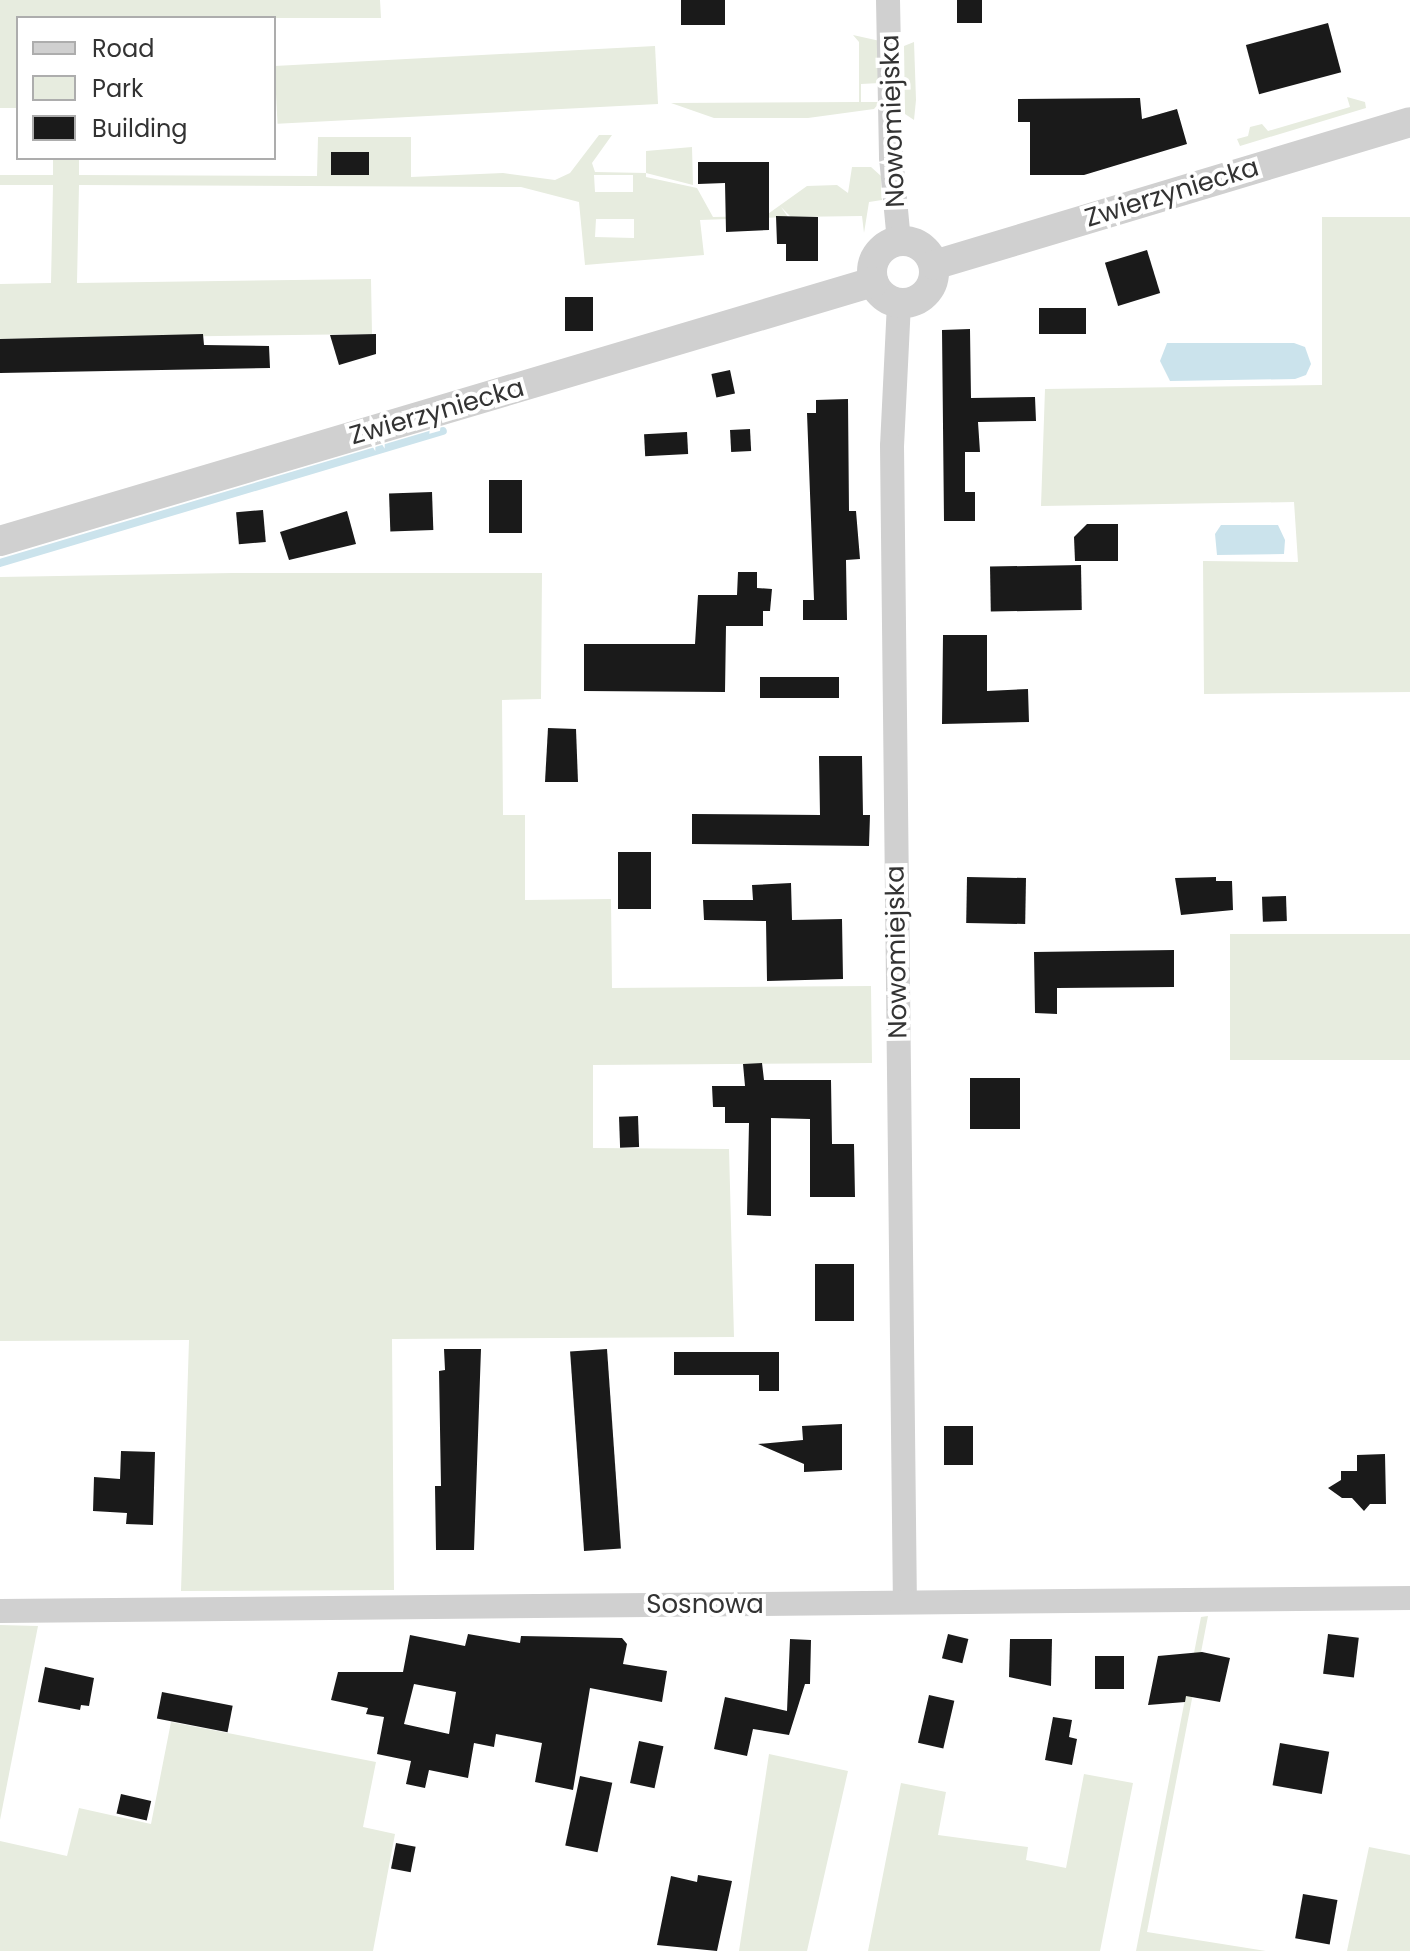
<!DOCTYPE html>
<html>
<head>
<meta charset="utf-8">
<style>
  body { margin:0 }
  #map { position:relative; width:1410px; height:1951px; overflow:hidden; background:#fff; font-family:Poppins,sans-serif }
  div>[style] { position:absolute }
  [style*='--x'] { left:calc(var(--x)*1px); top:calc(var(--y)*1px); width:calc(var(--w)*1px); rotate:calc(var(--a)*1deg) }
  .green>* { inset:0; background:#e7ecdf; transform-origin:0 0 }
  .water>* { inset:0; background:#cbe3ec }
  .stream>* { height:8px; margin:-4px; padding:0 4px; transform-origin:4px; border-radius:4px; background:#cbe3ec }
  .building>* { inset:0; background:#1a1a1a; transform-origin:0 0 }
  .minor>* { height:24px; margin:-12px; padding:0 12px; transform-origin:12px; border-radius:12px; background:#d0d0d0 }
  .tertiary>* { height:30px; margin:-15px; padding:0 15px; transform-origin:15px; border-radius:15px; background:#d0d0d0 }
  .tertiary>.ring { margin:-15px; padding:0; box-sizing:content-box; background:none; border:30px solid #d0d0d0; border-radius:50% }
  span { translate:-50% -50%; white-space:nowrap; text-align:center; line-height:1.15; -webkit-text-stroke:8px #fff; paint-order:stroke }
  .street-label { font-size:26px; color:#333 }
  .legend { position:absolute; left:16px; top:16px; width:260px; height:144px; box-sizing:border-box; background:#fff; border:2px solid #adadad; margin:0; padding:10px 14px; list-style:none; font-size:24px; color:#333 }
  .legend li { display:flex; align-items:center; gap:16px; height:40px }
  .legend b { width:40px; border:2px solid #adadad }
</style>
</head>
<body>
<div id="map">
  <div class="green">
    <div style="clip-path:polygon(0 0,380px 0,381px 18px,18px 18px,18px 108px,0 108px)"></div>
    <div style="clip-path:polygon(853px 35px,880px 41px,880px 83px,861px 84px,861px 102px,880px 102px,874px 109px,808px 118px,714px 118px,671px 103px,859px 102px,859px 42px)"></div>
    <div style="clip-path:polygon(914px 42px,916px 100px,914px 120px,905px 114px,904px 46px)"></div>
    <div style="left:655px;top:46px;width:58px;height:381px;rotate:87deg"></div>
    <div style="clip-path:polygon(1347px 97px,1365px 102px,1366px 108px,1240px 146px,1237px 139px,1248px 136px,1250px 127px,1262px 124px,1268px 131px,1350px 107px)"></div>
    <div style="clip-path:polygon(evenodd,599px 135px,612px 135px,592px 163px,595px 172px,646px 173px,646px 151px,692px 147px,693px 185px,646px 173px,646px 177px,697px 188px,713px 217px,765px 216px,807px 186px,837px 185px,848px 193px,852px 167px,871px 167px,881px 176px,882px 200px,869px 202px,864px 233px,862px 216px,791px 217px,781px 207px,788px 217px,700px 220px,704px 255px,585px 265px,579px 202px,521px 187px,79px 185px,77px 283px,371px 279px,372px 334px,0 339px,0 284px,51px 283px,53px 185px,0 185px,0 175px,53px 175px,53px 158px,79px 158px,79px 175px,317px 176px,318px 137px,411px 137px,411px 177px,503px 173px,555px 180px,570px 173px,599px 135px,594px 175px,633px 175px,633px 192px,595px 192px,594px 175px,599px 135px,596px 219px,634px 219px,634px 238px,595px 237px,596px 219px)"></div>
    <div style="clip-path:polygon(1322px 217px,1410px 217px,1410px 692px,1204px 694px,1203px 561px,1298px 562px,1294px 502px,1041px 506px,1045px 389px,1322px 385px)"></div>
    <div style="clip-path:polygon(233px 573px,542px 573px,541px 699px,502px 700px,503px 815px,525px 815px,525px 900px,611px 899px,612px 988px,871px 986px,872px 1063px,593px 1065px,593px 1148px,729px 1149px,734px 1337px,392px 1339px,394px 1590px,181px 1591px,189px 1340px,0 1341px,0 577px)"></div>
    <div style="left:1410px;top:934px;width:126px;height:180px;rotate:90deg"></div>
    <div style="clip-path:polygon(1208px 1616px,1147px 1932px,1266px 1951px,1136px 1951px,1201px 1617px)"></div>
    <div style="clip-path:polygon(0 1625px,38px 1626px,0 1820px)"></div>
    <div style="clip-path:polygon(171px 1722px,376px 1762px,363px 1827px,395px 1834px,373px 1951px,0 1951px,0 1841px,67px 1856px,79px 1808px,151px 1824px)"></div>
    <div style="clip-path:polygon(769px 1754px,848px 1771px,807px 1951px,739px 1951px)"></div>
    <div style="clip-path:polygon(1084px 1774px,1133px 1783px,1100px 1951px,868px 1951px,901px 1783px,946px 1792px,938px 1835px,1028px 1847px,1026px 1860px,1066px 1868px)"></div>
    <div style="clip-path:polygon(1369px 1847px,1410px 1855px,1410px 1951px,1347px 1951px)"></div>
  </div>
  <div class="water">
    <div style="clip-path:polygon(1167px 343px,1294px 343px,1305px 347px,1311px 364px,1306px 375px,1295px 379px,1170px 381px,1160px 361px)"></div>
    <div style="clip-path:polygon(1221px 525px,1278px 525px,1285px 540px,1284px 554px,1217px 555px,1215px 534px)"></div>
  </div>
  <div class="stream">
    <div style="--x:0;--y:563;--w:462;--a:-16.6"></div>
  </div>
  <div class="building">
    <div style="left:681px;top:0;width:44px;height:25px"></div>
    <div style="left:957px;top:0;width:25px;height:23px"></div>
    <div style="left:1328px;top:23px;width:51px;height:85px;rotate:75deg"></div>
    <div style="clip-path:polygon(1140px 98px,1142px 119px,1177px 109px,1187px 144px,1084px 175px,1030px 175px,1030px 122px,1018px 122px,1018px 99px)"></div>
    <div style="left:331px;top:152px;width:38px;height:23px"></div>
    <div style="clip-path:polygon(698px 162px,769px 162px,769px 230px,726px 232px,725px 183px,698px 184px)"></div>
    <div style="clip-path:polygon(776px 216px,818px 217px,818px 261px,786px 261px,786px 244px,777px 244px)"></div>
    <div style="left:1147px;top:250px;width:45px;height:44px;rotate:73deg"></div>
    <div style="left:565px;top:297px;width:28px;height:34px"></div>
    <div style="left:1039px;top:308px;width:47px;height:26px"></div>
    <div style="clip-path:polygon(970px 329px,971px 398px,1035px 397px,1036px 421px,978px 422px,980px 452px,965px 452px,965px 492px,975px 492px,975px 521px,944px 521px,942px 330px)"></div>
    <div style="clip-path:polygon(203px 334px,204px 345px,269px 346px,270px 368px,0 373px,0 339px)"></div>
    <div style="clip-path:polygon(376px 334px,376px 354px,339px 365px,330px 335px)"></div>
    <div style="left:730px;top:370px;width:24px;height:19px;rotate:78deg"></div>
    <div style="clip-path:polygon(848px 399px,849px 511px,856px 511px,860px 559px,846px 560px,847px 620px,803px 620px,803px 600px,814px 600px,807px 413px,816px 413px,816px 400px)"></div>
    <div style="left:750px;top:429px;width:22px;height:20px;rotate:87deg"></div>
    <div style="left:687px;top:432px;width:22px;height:43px;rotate:87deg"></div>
    <div style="left:489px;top:480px;width:33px;height:53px"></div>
    <div style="left:432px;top:492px;width:38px;height:43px;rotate:88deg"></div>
    <div style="left:263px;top:510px;width:32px;height:27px;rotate:85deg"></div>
    <div style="clip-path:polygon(347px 511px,356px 544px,289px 560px,280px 532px)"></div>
    <div style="clip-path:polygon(1087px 524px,1118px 524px,1118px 561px,1075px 561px,1074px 537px)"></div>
    <div style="left:1081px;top:565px;width:45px;height:91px;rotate:89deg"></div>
    <div style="clip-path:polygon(738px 572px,757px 572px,757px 588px,772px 589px,770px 611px,763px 611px,763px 626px,726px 626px,725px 692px,584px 691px,584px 644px,695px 644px,698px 595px,737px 595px)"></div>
    <div style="clip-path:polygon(943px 635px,987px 635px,987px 691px,1028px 689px,1029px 722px,942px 724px)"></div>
    <div style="left:839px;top:677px;width:21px;height:79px;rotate:90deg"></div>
    <div style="clip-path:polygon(548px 728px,576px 729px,578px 782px,545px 782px)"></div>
    <div style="clip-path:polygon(819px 756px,862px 756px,863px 815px,870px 815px,869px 846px,692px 844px,692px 814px,820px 815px)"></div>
    <div style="left:618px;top:852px;width:33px;height:57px"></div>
    <div style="left:967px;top:877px;width:59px;height:46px;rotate:1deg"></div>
    <div style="clip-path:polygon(1216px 877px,1216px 881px,1232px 881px,1233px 910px,1181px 915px,1175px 878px)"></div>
    <div style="clip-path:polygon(791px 883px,792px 920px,842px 919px,843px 979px,767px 981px,766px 921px,704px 920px,703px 900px,753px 900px,752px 885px)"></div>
    <div style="left:1286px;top:896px;width:25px;height:24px;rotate:88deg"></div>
    <div style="clip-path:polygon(1174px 950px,1174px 987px,1057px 988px,1057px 1014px,1035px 1013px,1034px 952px)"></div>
    <div style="clip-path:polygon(762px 1063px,764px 1080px,831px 1080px,832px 1144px,854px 1144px,855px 1197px,810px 1197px,810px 1119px,771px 1118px,771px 1216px,747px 1215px,749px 1123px,725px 1123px,725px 1107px,713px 1107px,712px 1086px,745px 1086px,743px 1064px)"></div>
    <div style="left:970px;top:1078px;width:50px;height:51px"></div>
    <div style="left:638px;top:1116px;width:31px;height:19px;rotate:88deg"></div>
    <div style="left:815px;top:1264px;width:39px;height:57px"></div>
    <div style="clip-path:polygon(444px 1349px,481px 1349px,474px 1550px,436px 1550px,435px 1486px,441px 1486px,439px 1371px,445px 1370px)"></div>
    <div style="left:607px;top:1349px;width:200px;height:37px;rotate:86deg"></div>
    <div style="clip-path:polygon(674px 1352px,779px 1352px,779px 1391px,759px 1391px,759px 1375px,674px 1375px)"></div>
    <div style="clip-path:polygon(842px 1424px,842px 1470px,804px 1472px,804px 1464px,758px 1444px,803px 1440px,802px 1426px)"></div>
    <div style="left:973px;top:1426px;width:39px;height:29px;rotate:90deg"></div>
    <div style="clip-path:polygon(121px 1451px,155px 1452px,153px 1525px,126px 1524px,127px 1513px,93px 1511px,94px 1477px,120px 1479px)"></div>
    <div style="clip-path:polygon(1385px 1454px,1386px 1504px,1370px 1504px,1364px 1511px,1352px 1498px,1342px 1498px,1328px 1488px,1341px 1480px,1341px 1471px,1357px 1471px,1357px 1455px)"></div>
    <div style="clip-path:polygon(evenodd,468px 1634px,520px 1643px,521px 1636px,622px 1638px,627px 1644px,623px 1664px,667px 1671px,662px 1702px,590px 1688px,573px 1790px,535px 1782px,542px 1743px,496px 1734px,494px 1747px,474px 1743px,468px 1778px,429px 1770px,425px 1788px,406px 1784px,411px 1761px,377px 1754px,384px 1717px,366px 1714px,368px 1708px,331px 1700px,338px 1672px,403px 1672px,410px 1635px,465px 1646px,468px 1634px,414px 1684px,456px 1692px,449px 1734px,404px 1724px,414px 1684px)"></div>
    <div style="left:948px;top:1634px;width:21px;height:25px;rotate:14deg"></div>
    <div style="left:1328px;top:1634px;width:31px;height:40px;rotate:7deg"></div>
    <div style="clip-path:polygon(790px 1639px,811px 1640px,810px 1684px,805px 1684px,789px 1735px,753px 1729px,747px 1756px,714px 1749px,725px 1697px,787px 1711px)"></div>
    <div style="clip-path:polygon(1010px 1639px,1052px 1639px,1051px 1686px,1009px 1677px)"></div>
    <div style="clip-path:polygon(1202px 1652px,1230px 1658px,1220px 1702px,1186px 1696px,1185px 1702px,1148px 1705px,1158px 1656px)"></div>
    <div style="left:1095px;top:1656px;width:29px;height:33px"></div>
    <div style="clip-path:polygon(45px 1667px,94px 1678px,89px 1706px,81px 1705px,80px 1710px,38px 1702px)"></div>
    <div style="left:162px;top:1692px;width:72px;height:27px;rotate:11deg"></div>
    <div style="left:929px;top:1695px;width:26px;height:49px;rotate:13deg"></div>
    <div style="clip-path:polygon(1053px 1717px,1072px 1720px,1069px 1737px,1077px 1739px,1072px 1765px,1045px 1760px)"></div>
    <div style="left:639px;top:1741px;width:25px;height:43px;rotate:12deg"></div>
    <div style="left:1280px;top:1743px;width:50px;height:43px;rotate:10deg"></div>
    <div style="left:580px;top:1776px;width:33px;height:71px;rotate:12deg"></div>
    <div style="left:121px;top:1794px;width:31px;height:20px;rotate:13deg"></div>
    <div style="left:396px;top:1843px;width:20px;height:26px;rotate:11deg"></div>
    <div style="clip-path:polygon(698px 1875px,732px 1881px,717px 1951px,657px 1945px,671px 1876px,697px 1882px)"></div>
    <div style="left:1303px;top:1894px;width:35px;height:45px;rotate:10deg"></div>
  </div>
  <div class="minor">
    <div style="--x:888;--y:0;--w:157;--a:88.9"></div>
    <div style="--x:891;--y:157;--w:84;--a:84.6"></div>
    <div style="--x:899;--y:303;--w:143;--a:92.8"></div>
    <div style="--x:892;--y:446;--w:1155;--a:89.36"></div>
    <div style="--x:0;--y:1611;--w:1410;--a:-0.53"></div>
  </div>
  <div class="tertiary">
    <div class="ring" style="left:872px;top:241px;width:32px;height:32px"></div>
    <div style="--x:934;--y:265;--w:497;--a:-16.7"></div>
    <div style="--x:0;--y:541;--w:911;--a:-16.52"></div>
  </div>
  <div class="street-label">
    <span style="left:893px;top:121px;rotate:-92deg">Nowomiejska</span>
    <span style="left:1172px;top:193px;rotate:-17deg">Zwierzyniecka</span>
    <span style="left:437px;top:412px;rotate:-16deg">Zwierzyniecka</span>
    <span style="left:897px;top:952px;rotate:-91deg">Nowomiejska</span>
    <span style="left:705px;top:1605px">Sosnowa</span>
  </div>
  <ul class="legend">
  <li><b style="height:10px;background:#d0d0d0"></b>Road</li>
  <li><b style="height:22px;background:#e7ecdf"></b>Park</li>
  <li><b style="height:22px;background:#1a1a1a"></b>Building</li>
  </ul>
</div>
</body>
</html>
